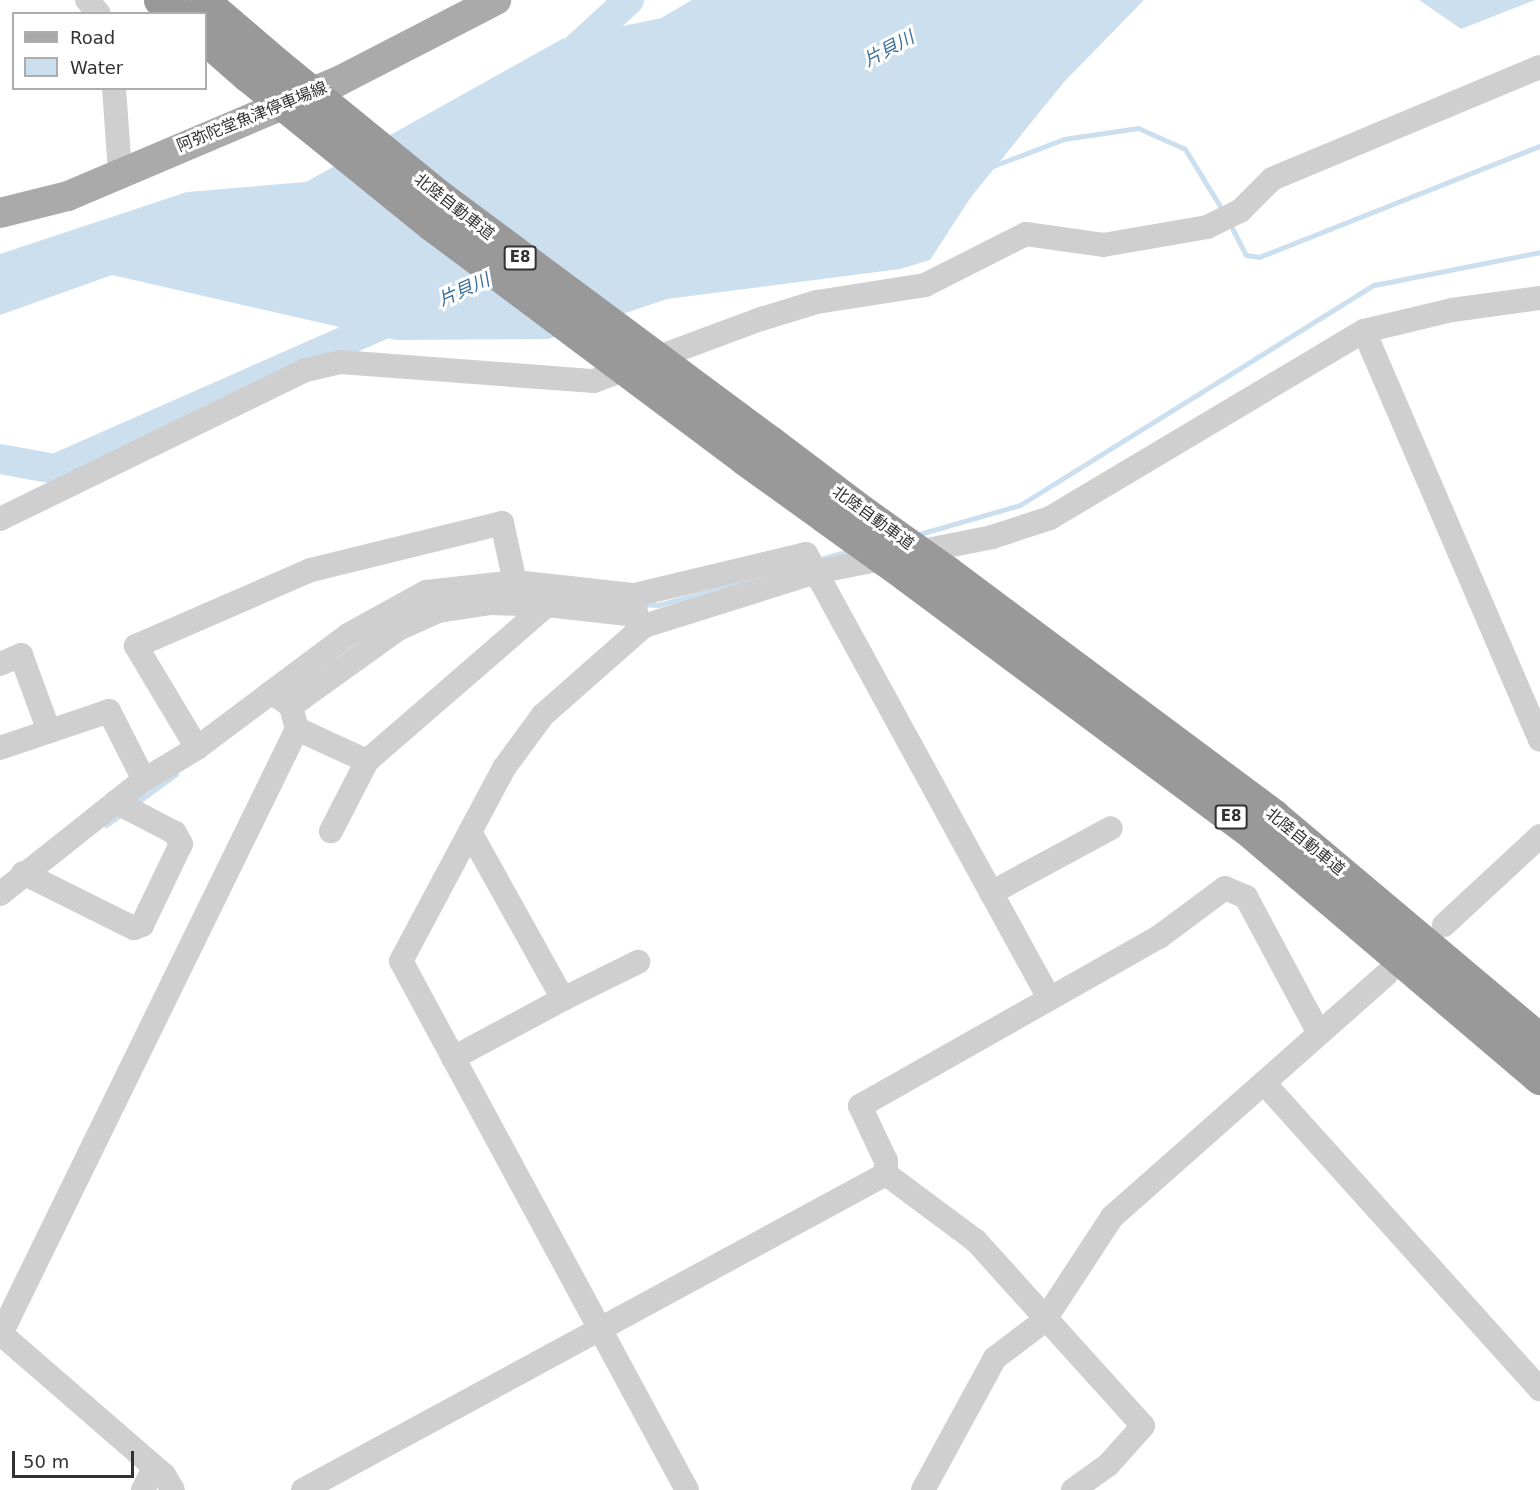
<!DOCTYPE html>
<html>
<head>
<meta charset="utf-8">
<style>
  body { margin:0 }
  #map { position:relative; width:1540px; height:1490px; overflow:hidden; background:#fff; font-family:"DejaVu Sans","Noto Sans JP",sans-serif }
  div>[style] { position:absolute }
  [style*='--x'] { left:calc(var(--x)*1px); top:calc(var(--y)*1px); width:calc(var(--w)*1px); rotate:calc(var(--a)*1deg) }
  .water>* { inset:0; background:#ccdfef }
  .stream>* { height:5px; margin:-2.5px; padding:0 2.5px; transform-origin:2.5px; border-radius:2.5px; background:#ccdfef }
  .river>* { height:30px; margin:-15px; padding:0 15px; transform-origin:15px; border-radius:15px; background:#ccdfef }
  .minor>* { height:24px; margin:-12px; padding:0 12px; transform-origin:12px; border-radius:12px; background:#cfcfcf }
  .major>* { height:30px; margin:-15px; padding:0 15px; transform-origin:15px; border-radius:15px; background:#aaa }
  .highway>* { height:33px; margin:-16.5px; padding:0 16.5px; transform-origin:16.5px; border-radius:16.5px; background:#999 }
  .highway-bridge>* { height:33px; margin:-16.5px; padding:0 16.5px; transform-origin:16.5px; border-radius:16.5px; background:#999 }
  span { translate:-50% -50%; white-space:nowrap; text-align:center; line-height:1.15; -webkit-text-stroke:6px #fff; paint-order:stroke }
  .shield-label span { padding:2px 4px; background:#fff; border:2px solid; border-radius:4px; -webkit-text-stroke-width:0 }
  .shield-label { font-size:15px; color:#323232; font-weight:700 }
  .street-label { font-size:16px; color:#323232 }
  .water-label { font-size:18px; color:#3a6e99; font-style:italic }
  .legend { position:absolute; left:12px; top:12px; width:195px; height:78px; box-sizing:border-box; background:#fff; border:2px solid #adadad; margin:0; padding:8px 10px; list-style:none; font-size:18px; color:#323232 }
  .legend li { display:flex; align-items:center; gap:12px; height:30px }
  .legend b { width:30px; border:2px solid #adadad }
  .scale { position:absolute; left:12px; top:1451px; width:122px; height:27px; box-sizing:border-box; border:3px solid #323232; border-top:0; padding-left:8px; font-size:18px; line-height:21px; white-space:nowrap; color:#323232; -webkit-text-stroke:4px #fff; paint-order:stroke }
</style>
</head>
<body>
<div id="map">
  <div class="water">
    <div style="clip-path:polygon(692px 0,1144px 0,1064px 82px,971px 197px,930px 260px,900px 269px,667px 299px,548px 339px,396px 340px,112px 275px,0 315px,0 254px,187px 192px,306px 182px,562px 39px,661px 18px)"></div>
    <div style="clip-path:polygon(1419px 0,1535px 0,1461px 29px)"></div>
  </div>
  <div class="stream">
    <div style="--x:993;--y:166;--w:76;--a:-20.8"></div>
    <div style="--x:1064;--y:139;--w:75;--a:-8.5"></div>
    <div style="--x:1138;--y:128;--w:51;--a:24.1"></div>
    <div style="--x:1185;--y:149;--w:73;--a:58.5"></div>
    <div style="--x:1229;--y:222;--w:37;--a:63"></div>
    <div style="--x:1246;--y:255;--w:13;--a:9"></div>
    <div style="--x:1259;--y:257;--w:302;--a:-21.6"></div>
    <div style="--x:916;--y:535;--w:108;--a:-16.1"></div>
    <div style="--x:1020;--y:505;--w:417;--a:-31.9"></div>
    <div style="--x:1374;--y:285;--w:169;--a:-11.2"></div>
    <div style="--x:817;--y:560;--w:36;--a:-16"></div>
    <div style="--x:641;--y:604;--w:17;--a:3"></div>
    <div style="--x:658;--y:605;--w:99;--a:-15.2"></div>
    <div style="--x:135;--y:804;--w:51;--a:-36.2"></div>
    <div style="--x:106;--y:825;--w:21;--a:-35"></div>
  </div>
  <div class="river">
    <div style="--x:565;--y:59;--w:87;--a:-42.7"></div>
    <div style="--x:0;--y:459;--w:56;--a:10.3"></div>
    <div style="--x:55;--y:469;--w:377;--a:-23.8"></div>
  </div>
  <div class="minor">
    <div style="--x:87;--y:0;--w:18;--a:49"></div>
    <div style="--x:114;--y:88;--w:84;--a:85.9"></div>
    <div style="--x:1364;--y:331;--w:445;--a:66.7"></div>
    <div style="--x:0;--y:519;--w:340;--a:-26"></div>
    <div style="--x:306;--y:370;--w:35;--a:-13"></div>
    <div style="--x:340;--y:362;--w:255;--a:4.3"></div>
    <div style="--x:594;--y:381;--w:178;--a:-20.4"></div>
    <div style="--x:761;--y:319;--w:59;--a:-16.9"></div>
    <div style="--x:817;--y:302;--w:109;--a:-8.9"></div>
    <div style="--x:925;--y:285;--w:113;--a:-26.8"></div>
    <div style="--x:1026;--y:234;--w:78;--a:8.1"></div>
    <div style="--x:1103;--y:245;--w:106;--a:-9.8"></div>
    <div style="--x:1207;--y:227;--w:37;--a:-26"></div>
    <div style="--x:1240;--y:211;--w:45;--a:-45"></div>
    <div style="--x:1272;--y:179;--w:290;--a:-22.7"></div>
    <div style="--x:547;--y:605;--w:90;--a:6.4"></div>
    <div style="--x:636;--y:615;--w:20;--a:-93"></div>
    <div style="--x:0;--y:664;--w:23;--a:-23"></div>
    <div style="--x:21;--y:655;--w:81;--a:69.8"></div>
    <div style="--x:291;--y:706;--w:132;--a:-35.7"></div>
    <div style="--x:398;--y:629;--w:44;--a:-24.2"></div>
    <div style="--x:438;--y:611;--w:54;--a:-8.6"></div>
    <div style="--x:491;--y:603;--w:56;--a:2"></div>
    <div style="--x:547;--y:605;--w:238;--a:139.1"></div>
    <div style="--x:297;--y:729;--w:77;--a:24.6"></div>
    <div style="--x:367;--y:761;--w:79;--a:117.2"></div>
    <div style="--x:0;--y:748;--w:115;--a:-18.7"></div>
    <div style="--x:109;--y:711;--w:77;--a:63.1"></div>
    <div style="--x:197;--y:748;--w:119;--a:-120.9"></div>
    <div style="--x:136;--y:646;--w:191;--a:-23.5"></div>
    <div style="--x:311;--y:570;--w:197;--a:-13.8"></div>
    <div style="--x:502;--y:523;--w:60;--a:77.6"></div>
    <div style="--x:23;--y:873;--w:124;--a:26.4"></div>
    <div style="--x:134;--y:928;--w:9;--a:-21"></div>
    <div style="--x:142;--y:925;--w:90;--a:-64.3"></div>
    <div style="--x:181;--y:844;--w:13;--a:-119"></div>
    <div style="--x:175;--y:833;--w:67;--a:-152.3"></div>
    <div style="--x:991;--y:893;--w:136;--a:-28.4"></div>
    <div style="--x:0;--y:894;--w:184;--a:-38.4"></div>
    <div style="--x:144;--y:780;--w:62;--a:-31.1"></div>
    <div style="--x:197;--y:748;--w:189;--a:-36.8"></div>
    <div style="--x:348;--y:635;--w:89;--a:-28.9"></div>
    <div style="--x:426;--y:592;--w:90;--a:-6.4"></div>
    <div style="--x:515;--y:582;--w:121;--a:6.2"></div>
    <div style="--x:635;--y:595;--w:176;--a:-13.5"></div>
    <div style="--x:806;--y:554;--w:506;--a:61.31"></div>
    <div style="--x:1444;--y:925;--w:131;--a:-42.8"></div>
    <div style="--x:563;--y:999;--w:84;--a:-26.3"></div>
    <div style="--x:453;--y:1058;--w:125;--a:-28.2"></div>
    <div style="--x:563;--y:999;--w:191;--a:-119.1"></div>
    <div style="--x:1265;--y:1084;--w:411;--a:48"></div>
    <div style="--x:886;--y:1174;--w:13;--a:-90"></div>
    <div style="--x:886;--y:1161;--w:61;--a:-115.3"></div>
    <div style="--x:860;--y:1106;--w:343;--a:-29.5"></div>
    <div style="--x:1159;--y:937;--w:82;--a:-36.6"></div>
    <div style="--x:1225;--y:888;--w:23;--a:23"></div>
    <div style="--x:1246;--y:897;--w:154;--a:61.8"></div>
    <div style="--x:886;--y:1174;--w:112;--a:36.7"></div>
    <div style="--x:976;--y:1241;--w:249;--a:47.9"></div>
    <div style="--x:1143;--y:1426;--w:52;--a:131.9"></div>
    <div style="--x:1108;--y:1465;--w:43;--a:144.5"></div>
    <div style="--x:0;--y:1333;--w:217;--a:40.9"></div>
    <div style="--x:164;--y:1475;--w:17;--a:59"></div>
    <div style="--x:0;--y:1336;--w:676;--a:-63.93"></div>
    <div style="--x:297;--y:729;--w:24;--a:-105"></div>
    <div style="--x:291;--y:706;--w:24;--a:-145"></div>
    <div style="--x:143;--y:1490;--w:25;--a:-63"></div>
    <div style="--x:303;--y:1490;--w:663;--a:-28.46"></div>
    <div style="--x:687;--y:1490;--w:601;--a:-118.4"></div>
    <div style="--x:401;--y:961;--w:219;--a:-61.9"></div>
    <div style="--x:504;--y:768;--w:66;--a:-53.7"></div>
    <div style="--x:543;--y:715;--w:135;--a:-41.4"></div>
    <div style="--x:644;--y:626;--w:180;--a:-17.4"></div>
    <div style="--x:816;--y:572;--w:179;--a:-11.2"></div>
    <div style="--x:992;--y:537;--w:61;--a:-18.1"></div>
    <div style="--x:1050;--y:518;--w:365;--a:-30.8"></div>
    <div style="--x:1364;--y:331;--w:90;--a:-13.4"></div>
    <div style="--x:1452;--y:310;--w:89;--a:-7.8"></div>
    <div style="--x:923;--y:1490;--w:150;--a:-61.4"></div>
    <div style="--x:995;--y:1358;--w:61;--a:-37.1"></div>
    <div style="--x:1044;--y:1321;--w:124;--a:-56.8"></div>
    <div style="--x:1112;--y:1217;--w:366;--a:-41.5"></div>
  </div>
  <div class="major">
    <div style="--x:0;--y:213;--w:70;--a:-14"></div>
    <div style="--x:68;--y:196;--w:294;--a:-23"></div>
    <div style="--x:339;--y:81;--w:177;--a:-27.3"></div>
  </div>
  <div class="highway">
    <div style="--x:160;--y:0;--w:21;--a:41"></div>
    <div style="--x:202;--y:0;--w:100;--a:40.5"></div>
    <div style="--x:206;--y:39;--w:55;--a:41.3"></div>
    <div style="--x:770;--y:442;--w:118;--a:37.1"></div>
    <div style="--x:745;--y:459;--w:97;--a:35.8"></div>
    <div style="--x:947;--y:572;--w:408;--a:36.7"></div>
    <div style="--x:1274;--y:816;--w:348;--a:40.1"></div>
    <div style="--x:906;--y:575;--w:433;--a:36.7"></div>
    <div style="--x:1253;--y:834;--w:377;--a:40.4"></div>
  </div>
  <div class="highway-bridge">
    <div style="--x:278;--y:65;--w:209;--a:39.2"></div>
    <div style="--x:440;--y:197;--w:411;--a:36.6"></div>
    <div style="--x:247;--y:75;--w:237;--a:39"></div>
    <div style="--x:431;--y:224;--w:392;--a:36.8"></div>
    <div style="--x:864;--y:513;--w:102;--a:35.4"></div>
    <div style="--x:824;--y:516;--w:101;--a:35.7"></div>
  </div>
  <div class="shield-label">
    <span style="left:520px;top:258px">E8</span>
    <span style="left:1231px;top:817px">E8</span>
  </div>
  <div class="street-label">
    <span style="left:252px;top:117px;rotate:-22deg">阿弥陀堂魚津停車場線</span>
    <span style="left:454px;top:207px;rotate:38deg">北陸自動車道</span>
    <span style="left:873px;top:518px;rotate:36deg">北陸自動車道</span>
    <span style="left:1305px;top:842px;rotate:39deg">北陸自動車道</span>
  </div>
  <div class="water-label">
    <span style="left:889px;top:49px;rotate:-28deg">片貝川</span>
    <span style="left:464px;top:290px;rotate:-24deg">片貝川</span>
  </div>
  <ul class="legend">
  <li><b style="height:8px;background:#aaa"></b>Road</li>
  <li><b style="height:16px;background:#ccdfef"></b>Water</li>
  </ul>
  <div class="scale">50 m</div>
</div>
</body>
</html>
